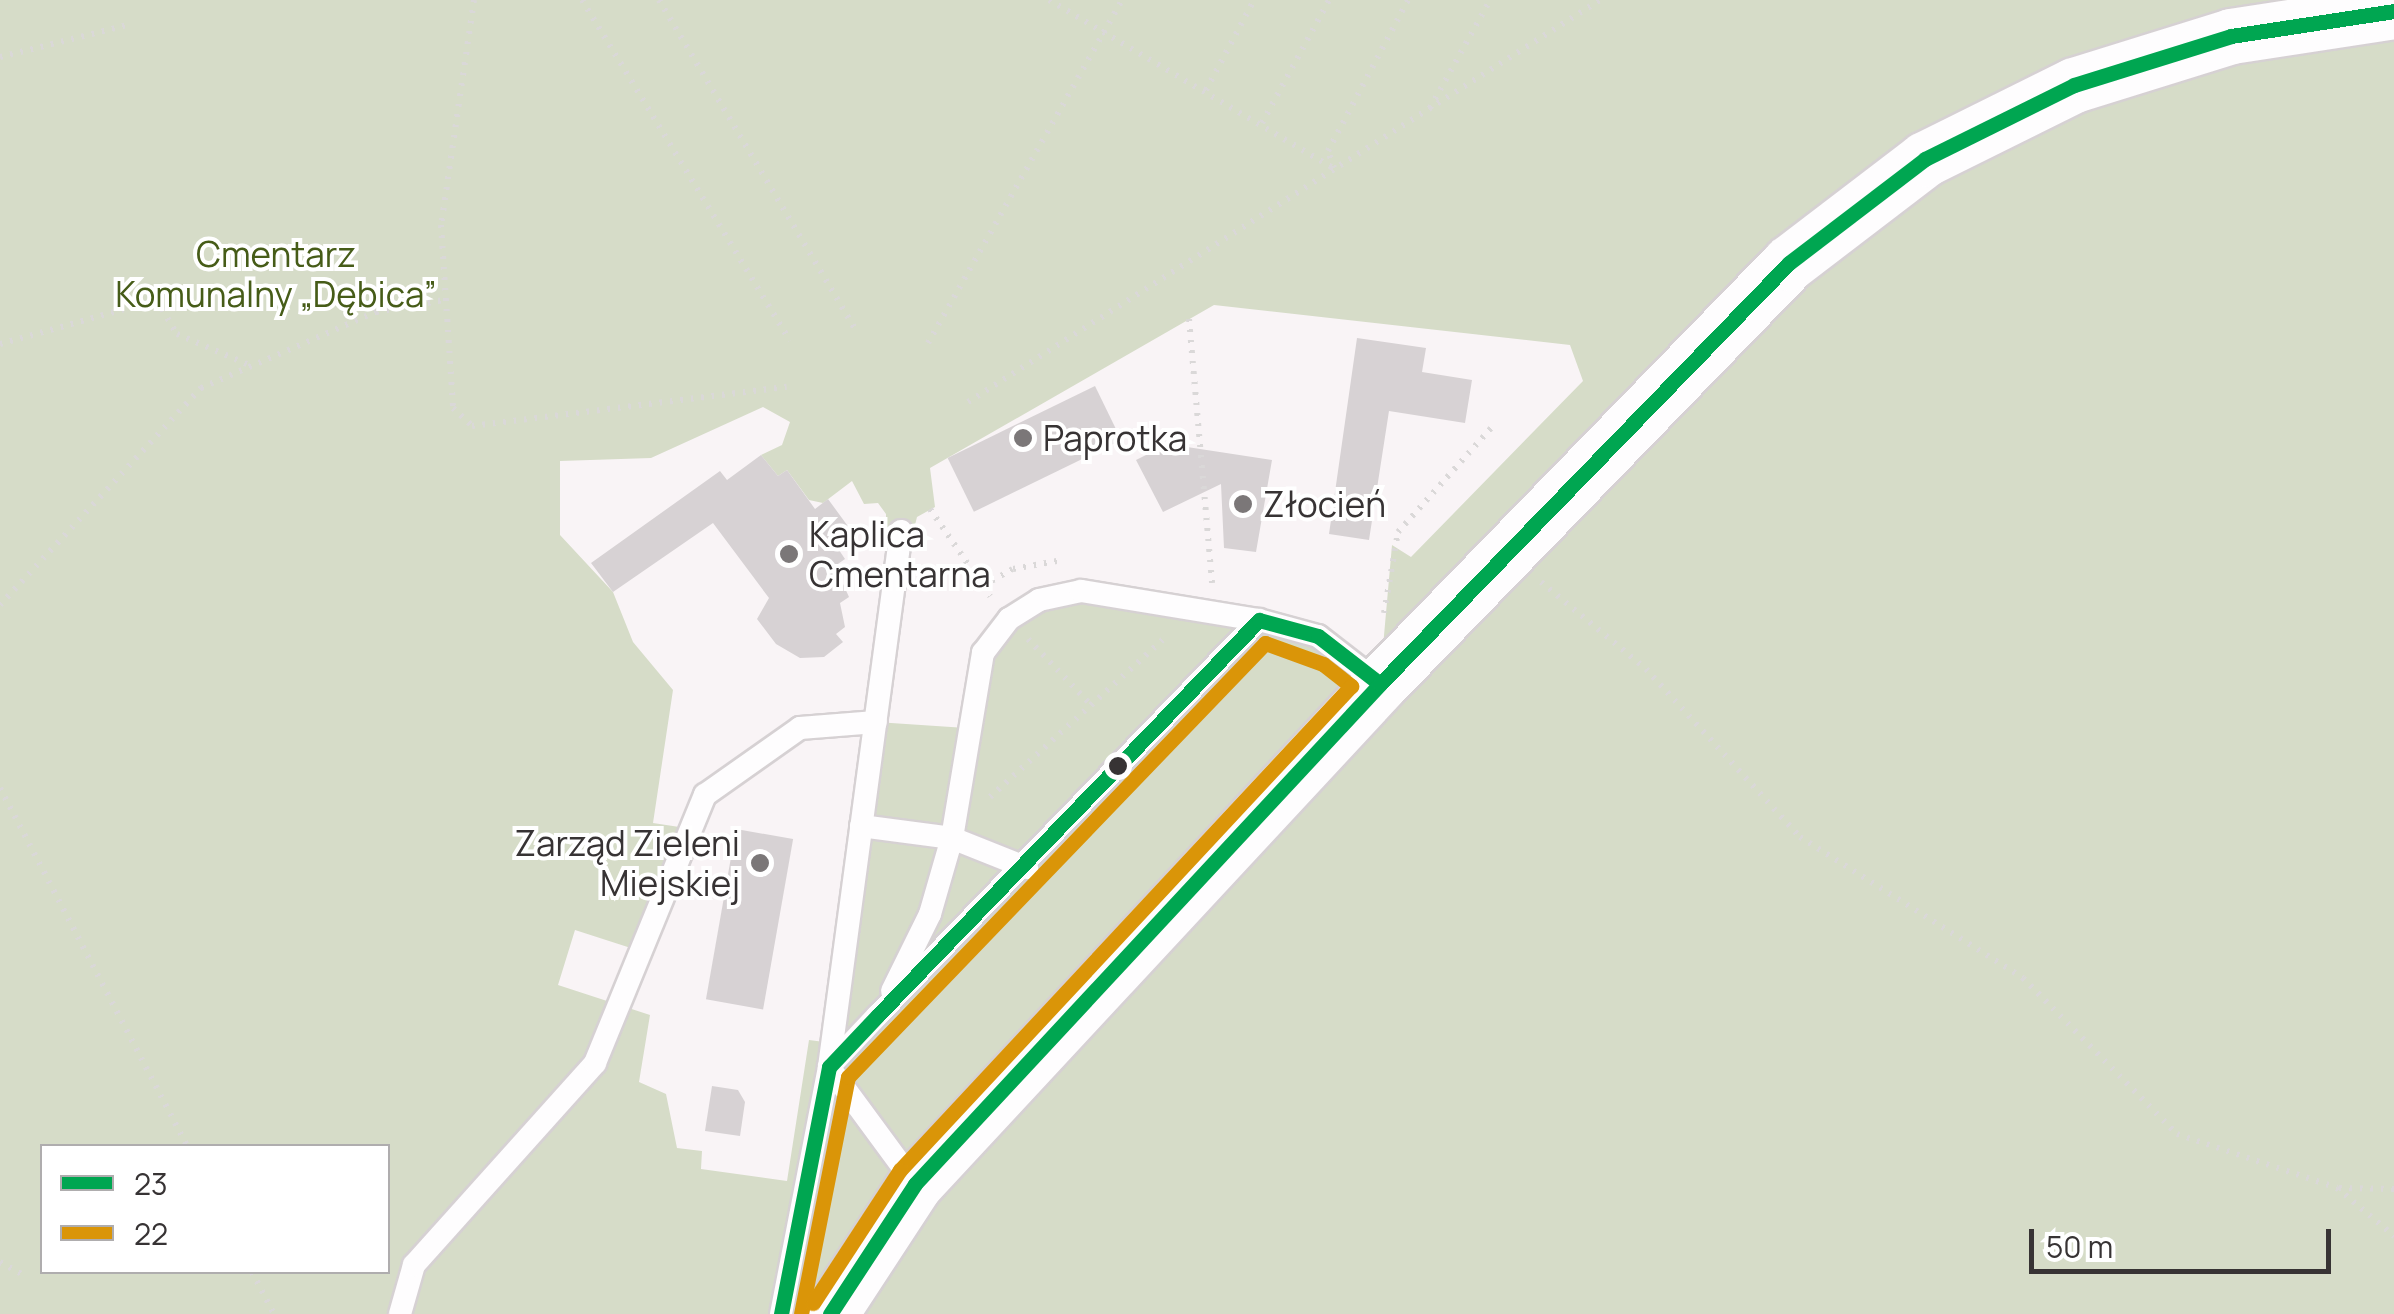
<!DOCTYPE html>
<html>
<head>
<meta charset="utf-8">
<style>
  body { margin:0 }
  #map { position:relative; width:2394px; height:1314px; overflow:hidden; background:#f9f4f6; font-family:Manrope,sans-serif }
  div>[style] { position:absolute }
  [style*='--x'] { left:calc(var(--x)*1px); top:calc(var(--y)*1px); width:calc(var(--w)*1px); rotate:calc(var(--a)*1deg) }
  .green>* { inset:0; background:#d6dcc8 }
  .building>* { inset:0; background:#d7d2d4; transform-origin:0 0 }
  .path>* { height:6px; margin-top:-3px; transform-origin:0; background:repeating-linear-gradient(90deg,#dad8d8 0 2.5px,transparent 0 10.5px) }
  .roads { filter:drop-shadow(2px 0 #d6d1d3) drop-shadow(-2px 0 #d6d1d3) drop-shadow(0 2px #d6d1d3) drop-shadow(0 -2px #d6d1d3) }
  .service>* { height:22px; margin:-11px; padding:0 11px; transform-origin:11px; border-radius:11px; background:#fefdfe }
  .secondary>* { height:55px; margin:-27.5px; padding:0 27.5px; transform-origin:27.5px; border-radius:27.5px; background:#fefdfe }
  .bus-1>* { height:15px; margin:-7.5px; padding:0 7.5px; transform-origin:7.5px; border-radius:7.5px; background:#00a651 }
  .bus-2>* { height:15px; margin:-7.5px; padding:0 7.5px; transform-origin:7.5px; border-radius:7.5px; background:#da9508 }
  .dots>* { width:28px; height:28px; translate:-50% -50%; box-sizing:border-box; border:5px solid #fff; border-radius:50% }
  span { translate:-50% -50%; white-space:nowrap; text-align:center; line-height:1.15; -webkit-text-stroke:8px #fff; paint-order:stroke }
  .park-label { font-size:35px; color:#465c18 }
  .poi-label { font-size:35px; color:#373334 }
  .left { translate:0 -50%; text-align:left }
  .right { translate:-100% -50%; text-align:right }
  .legend { position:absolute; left:40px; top:1144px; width:350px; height:130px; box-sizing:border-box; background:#fff; border:2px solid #afadae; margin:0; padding:12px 18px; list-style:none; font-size:30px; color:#373334 }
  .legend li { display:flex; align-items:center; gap:20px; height:50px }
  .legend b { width:50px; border:2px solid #afadae }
  .scale { position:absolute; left:2029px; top:1229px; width:302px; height:45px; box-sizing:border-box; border:5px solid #373334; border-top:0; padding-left:12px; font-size:30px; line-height:35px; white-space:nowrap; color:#373334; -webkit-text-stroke:8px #fff; paint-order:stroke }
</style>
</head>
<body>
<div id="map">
  <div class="green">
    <div style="clip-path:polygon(evenodd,0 0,2307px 0,1986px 103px,1382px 658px,1392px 545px,1411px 557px,1583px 381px,1570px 345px,1214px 305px,930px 468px,935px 507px,917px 517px,913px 533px,886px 529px,886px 514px,878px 503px,864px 504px,852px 481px,823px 503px,809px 500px,787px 470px,778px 476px,761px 455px,782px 445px,790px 422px,763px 407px,651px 458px,560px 461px,560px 535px,613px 592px,633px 642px,673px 690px,653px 823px,686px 828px,637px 950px,575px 930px,558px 985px,650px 1015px,639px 1082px,666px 1094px,677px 1148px,702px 1151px,701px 1169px,787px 1181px,809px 1040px,832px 1043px,876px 722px,966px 728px,983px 653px,1058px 594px,1286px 624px,1368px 675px,808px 1314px,0 1314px,0 0,42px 1146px,388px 1146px,388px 1272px,42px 1272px,42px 1146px)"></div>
    <div style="clip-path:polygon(2394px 30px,2394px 1314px,851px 1314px,888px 1253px,1765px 309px,1938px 173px,2144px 81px)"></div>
  </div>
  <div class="building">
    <div style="clip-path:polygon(1357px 338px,1426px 348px,1422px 372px,1472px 380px,1465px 423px,1389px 411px,1369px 540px,1329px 534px)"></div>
    <div style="left:1095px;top:386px;width:60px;height:164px;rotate:64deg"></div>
    <div style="clip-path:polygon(1186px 435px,1187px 447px,1272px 460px,1256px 552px,1224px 548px,1221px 484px,1163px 512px,1136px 460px)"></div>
    <div style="clip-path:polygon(761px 455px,778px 476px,787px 470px,815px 509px,828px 499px,850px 529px,839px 550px,845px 559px,835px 566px,849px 597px,840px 603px,845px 627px,836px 634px,843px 642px,824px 657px,800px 658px,776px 644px,757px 619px,769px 598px,713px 523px,613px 592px,591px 563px,720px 471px,727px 480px)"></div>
    <div style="left:736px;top:829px;width:58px;height:173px;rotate:10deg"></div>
    <div style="clip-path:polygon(712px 1086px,738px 1090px,745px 1102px,740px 1136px,705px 1131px)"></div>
  </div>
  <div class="path">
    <div style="--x:474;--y:0;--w:227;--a:98.3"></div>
    <div style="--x:441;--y:225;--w:183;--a:86.2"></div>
    <div style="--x:453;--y:408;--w:26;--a:43"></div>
    <div style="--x:472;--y:426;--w:317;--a:-7.1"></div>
    <div style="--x:582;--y:0;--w:399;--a:58.6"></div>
    <div style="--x:659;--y:0;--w:384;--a:59.2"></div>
    <div style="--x:1049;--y:0;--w:332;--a:30.6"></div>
    <div style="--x:0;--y:57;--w:131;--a:-14.1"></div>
    <div style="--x:1206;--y:90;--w:102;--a:-61.9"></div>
    <div style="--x:1430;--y:108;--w:124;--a:-60.9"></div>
    <div style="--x:1262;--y:123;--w:140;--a:-61.4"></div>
    <div style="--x:1334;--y:168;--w:18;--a:-109"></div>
    <div style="--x:1328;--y:151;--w:171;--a:-62.1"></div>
    <div style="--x:1189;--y:319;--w:265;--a:85"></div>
    <div style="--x:928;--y:343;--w:394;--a:-60.5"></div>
    <div style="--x:0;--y:344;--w:163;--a:-15.7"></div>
    <div style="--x:157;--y:300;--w:39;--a:60"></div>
    <div style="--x:177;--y:334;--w:76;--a:23.2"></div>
    <div style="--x:968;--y:402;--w:749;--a:-32.46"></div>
    <div style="--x:930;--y:509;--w:106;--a:55.4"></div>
    <div style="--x:1541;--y:582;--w:136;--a:39.6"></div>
    <div style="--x:1646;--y:669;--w:228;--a:47.5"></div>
    <div style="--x:1800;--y:837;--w:264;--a:32.3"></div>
    <div style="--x:2023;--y:978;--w:219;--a:45.4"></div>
    <div style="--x:2177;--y:1134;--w:169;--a:18.6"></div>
    <div style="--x:2337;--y:1188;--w:75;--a:40.1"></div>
    <div style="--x:983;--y:586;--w:34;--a:-30"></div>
    <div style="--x:1013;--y:569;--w:50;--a:-10.4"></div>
    <div style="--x:0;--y:605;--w:296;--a:-47.2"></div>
    <div style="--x:201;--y:388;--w:191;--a:-23.5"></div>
    <div style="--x:376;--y:312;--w:69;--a:-10"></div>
    <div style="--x:1384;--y:613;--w:82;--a:-80.2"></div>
    <div style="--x:1398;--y:532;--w:141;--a:-48.2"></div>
    <div style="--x:1028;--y:639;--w:94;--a:46.3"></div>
    <div style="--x:0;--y:788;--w:404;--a:62.4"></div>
    <div style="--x:990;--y:797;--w:238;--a:-42.3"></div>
    <div style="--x:2339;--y:1188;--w:55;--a:1"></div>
    <div style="--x:0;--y:1262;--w:25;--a:29"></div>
    <div style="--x:252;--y:1272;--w:47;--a:62.4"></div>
  </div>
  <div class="roads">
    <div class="service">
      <div style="--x:901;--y:531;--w:541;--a:97.65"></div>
      <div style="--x:829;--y:1067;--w:145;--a:53.7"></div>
      <div style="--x:861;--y:826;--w:92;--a:7.5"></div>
      <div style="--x:952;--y:838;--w:81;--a:21.8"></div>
      <div style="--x:892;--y:991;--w:86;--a:-63.7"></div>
      <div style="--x:930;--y:914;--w:79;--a:-73.9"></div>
      <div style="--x:952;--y:838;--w:188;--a:-80.5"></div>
      <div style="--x:983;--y:653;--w:43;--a:-52.6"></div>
      <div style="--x:1009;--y:619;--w:36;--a:-32"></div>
      <div style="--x:1039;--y:600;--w:43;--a:-12.1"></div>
      <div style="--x:1081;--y:591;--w:180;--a:9.3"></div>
      <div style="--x:400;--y:1314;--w:51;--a:-74.1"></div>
      <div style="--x:414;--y:1265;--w:271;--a:-48.1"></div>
      <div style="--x:595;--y:1063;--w:290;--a:-67.7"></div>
      <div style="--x:705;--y:795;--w:116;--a:-35.2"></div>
      <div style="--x:800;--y:728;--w:76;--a:-4.5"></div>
      <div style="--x:781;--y:1314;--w:252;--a:-79"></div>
      <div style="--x:829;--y:1067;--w:71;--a:-46.7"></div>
      <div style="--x:878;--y:1015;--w:549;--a:-46.03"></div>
      <div style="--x:1259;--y:620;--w:61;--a:15.2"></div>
      <div style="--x:1318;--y:636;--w:78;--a:37.7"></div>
    </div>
    <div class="secondary">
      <div style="--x:830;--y:1314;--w:155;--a:-56.8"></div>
      <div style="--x:915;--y:1184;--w:683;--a:-47.08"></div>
      <div style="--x:1380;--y:684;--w:587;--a:-45.83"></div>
      <div style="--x:1789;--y:263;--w:171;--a:-37.4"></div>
      <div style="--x:1925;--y:159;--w:166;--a:-26.4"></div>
      <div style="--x:2074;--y:85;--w:164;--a:-17.3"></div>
      <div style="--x:2231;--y:36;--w:165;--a:-8.7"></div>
    </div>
  </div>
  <div class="bus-1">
    <div style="--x:781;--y:1314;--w:252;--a:-79"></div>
    <div style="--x:829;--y:1067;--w:71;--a:-46.7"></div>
    <div style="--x:878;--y:1015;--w:549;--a:-46.03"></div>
    <div style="--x:1259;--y:620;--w:61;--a:15.2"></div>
    <div style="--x:1318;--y:636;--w:78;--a:37.7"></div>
    <div style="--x:830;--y:1314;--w:155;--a:-56.8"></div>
    <div style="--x:915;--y:1184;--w:683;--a:-47.08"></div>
    <div style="--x:1380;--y:684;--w:587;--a:-45.83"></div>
    <div style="--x:1789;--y:263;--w:171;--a:-37.4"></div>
    <div style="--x:1925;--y:159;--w:166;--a:-26.4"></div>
    <div style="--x:2074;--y:85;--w:164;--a:-17.3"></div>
    <div style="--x:2231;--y:36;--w:165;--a:-8.7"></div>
  </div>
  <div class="bus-2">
    <div style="--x:801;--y:1314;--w:242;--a:-78.8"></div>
    <div style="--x:848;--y:1077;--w:602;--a:-46.14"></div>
    <div style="--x:1265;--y:643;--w:62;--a:19.9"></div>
    <div style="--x:1323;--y:664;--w:36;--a:38"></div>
    <div style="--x:1351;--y:686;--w:662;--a:132.98"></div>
    <div style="--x:900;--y:1170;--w:159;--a:123.2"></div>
  </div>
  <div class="dots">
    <div style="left:1023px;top:438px;background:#7b7778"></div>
    <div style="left:1243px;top:504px;background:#7b7778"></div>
    <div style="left:789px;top:554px;background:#7b7778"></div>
    <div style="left:1118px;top:766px;background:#373334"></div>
    <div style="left:760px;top:863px;background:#7b7778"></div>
  </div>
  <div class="park-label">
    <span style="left:276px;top:274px">Cmentarz<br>Komunalny „Dębica”</span>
  </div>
  <div class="poi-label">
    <span class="left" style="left:1043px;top:438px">Paprotka</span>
    <span class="left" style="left:1263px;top:504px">Złocień</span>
    <span class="left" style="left:809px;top:554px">Kaplica<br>Cmentarna</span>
    <span class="right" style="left:740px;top:863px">Zarząd Zieleni<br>Miejskiej</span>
  </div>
  <ul class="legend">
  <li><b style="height:12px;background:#00a651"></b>23</li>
  <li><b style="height:12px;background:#da9508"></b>22</li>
  </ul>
  <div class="scale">50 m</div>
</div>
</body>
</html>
